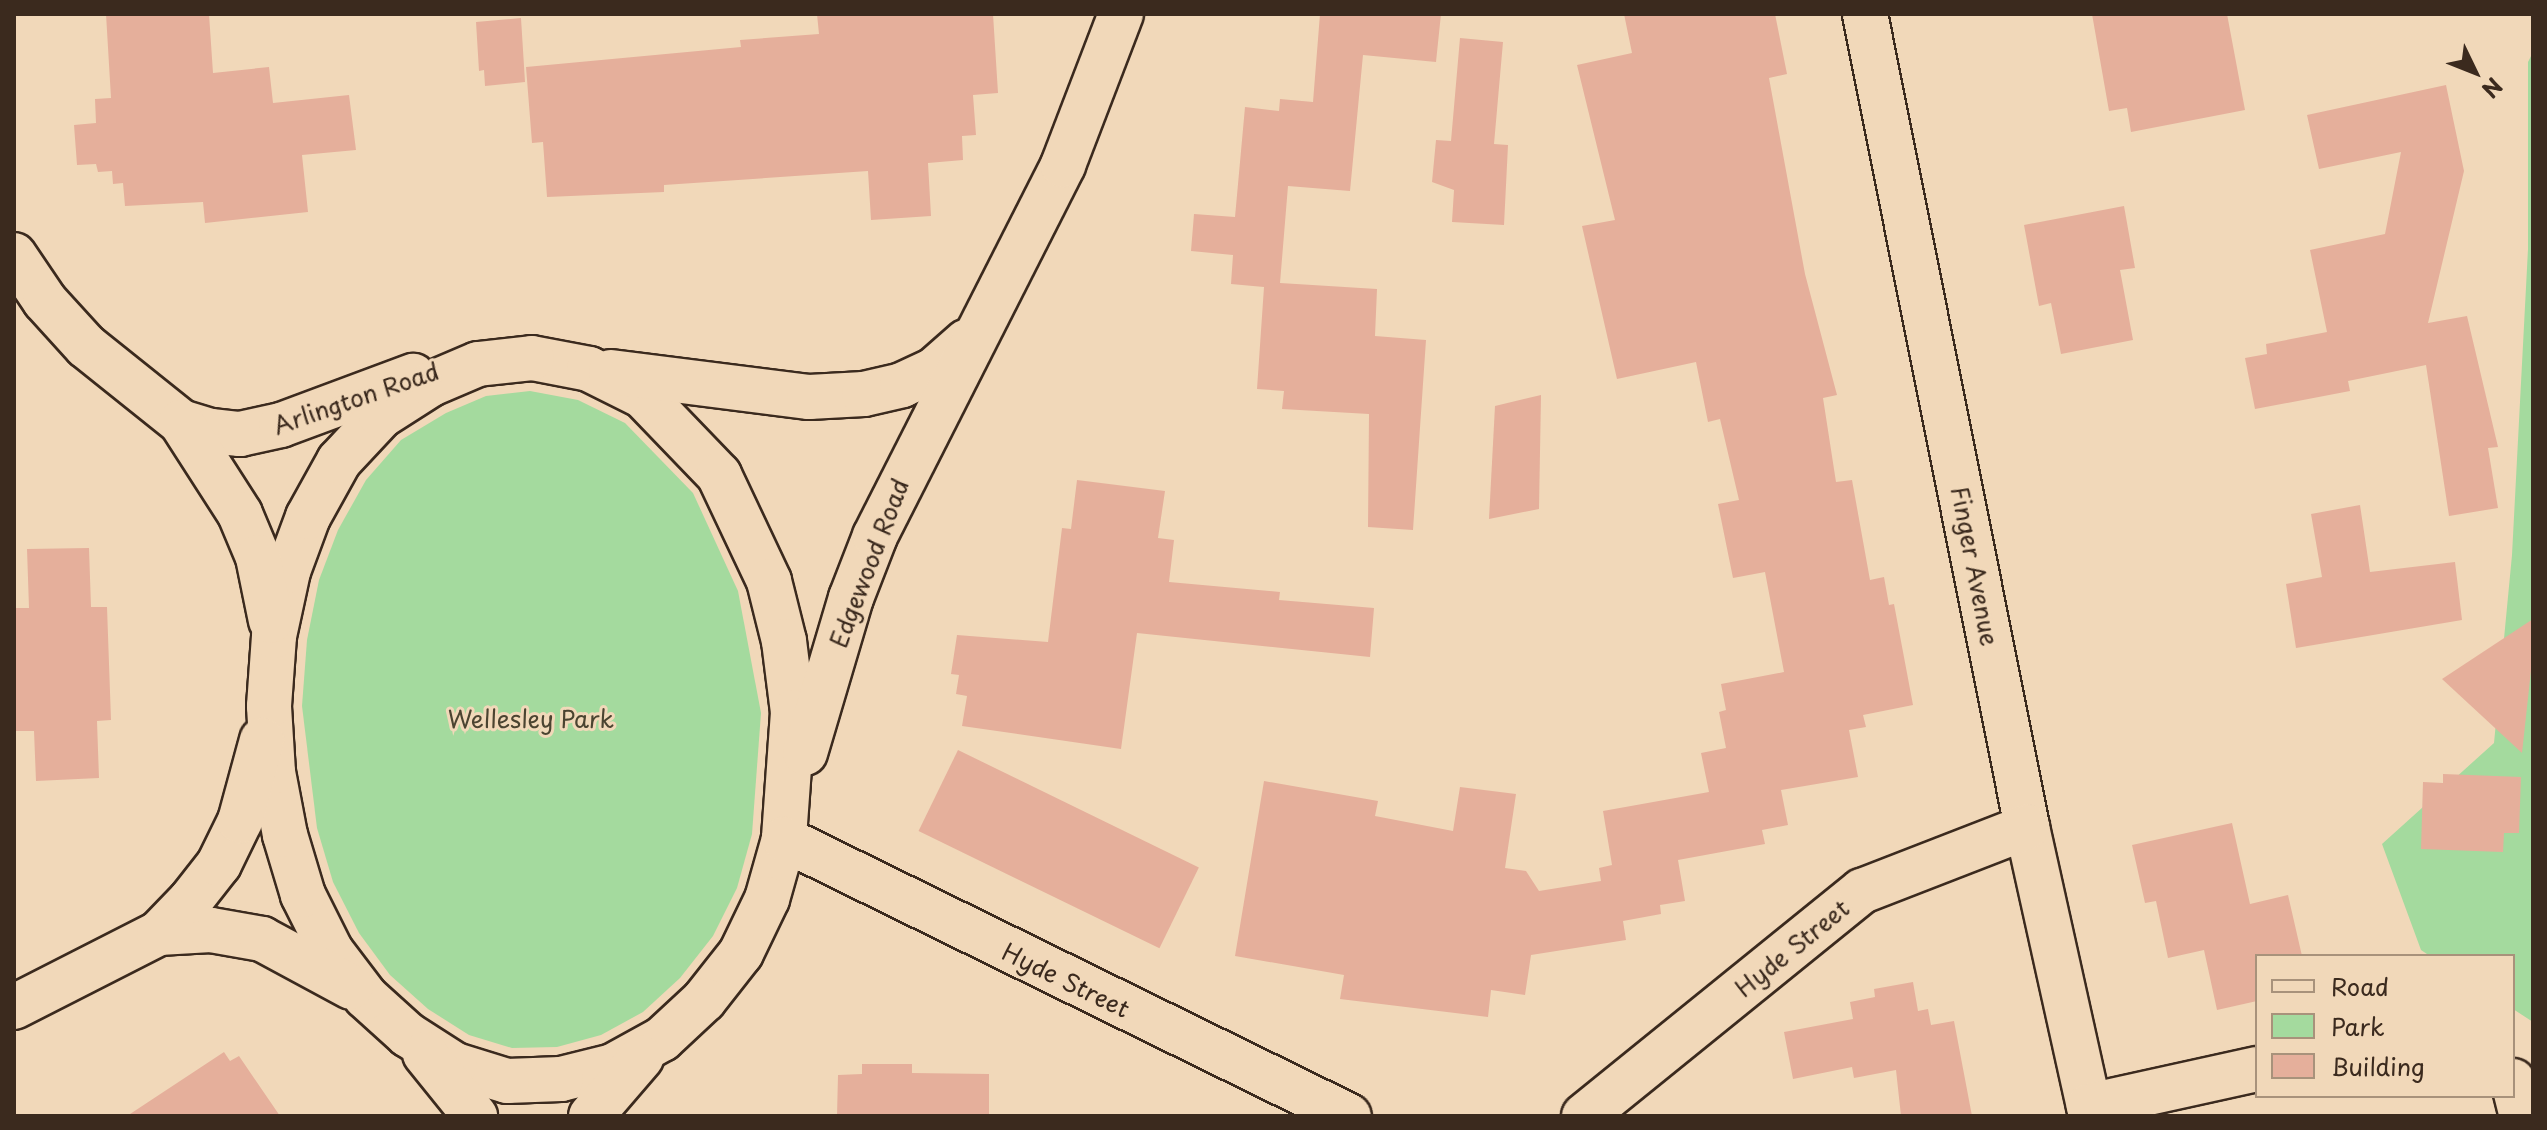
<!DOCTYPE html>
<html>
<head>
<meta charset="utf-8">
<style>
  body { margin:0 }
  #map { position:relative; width:2547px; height:1130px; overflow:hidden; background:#f1d8b9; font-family:"Playpen Sans",sans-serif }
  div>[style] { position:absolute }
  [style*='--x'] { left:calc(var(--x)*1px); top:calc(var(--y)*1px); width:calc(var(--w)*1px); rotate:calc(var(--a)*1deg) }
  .green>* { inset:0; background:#a4da9e }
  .building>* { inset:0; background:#e5af9b; transform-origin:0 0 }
  .roads { filter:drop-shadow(2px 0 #3b2a1e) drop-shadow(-2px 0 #3b2a1e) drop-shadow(0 2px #3b2a1e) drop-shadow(0 -2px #3b2a1e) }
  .minor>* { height:44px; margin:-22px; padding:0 22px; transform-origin:22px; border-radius:22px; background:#f1d8b9 }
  span { translate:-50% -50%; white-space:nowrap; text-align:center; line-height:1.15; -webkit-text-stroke:6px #f1d8b9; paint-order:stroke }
  .street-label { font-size:24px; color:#3b2a1e }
  .park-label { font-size:24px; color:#4b4431 }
  .frame { position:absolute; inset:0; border:16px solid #3b2a1e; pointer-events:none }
  .legend { position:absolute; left:2255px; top:954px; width:260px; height:144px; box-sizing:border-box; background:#f1d8b9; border:2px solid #a8927b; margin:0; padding:10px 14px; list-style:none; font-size:24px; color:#3b2a1e }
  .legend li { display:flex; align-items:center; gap:16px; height:40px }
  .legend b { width:40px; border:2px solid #a8927b }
  .north { position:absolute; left:2435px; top:32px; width:80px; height:80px; -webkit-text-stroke:6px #f1d8b9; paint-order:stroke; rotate:133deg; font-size:22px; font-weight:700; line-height:32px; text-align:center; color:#3b2a1e }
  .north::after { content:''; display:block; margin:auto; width:28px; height:36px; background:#3b2a1e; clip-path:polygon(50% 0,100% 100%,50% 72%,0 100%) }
</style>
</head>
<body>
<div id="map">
  <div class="green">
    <div style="clip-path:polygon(2533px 52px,2533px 1022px,2513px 1009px,2513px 956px,2430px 956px,2421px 950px,2382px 844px,2494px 743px,2512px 555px,2528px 249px,2528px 62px)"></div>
    <div style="clip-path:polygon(530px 391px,578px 400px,625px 423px,693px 493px,738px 591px,761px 713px,752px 834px,737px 888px,713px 936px,680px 978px,643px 1012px,601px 1035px,557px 1047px,512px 1048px,469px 1035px,428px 1009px,390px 975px,359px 933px,333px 882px,317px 828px,302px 706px,307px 640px,319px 580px,338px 530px,366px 480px,401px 440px,446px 413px,486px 396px)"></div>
  </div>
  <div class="building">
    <div style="clip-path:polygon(106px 14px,209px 14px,213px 73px,269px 67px,273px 103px,349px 95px,356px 150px,302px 155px,308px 212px,205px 223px,203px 202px,125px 206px,123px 183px,113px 184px,112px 171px,98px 172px,96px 164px,77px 165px,74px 125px,96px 123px,95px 99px,111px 98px)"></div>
    <div style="clip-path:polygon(817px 14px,993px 14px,998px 93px,973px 95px,976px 135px,962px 136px,963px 160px,928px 163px,931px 216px,871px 220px,868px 171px,664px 185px,664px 192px,547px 197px,543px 142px,532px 143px,526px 67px,741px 47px,740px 40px,819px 34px)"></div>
    <div style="clip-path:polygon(1320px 14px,1441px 14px,1436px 62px,1363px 55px,1350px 191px,1288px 186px,1280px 283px,1377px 289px,1375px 336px,1426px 340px,1413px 530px,1368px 527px,1369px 414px,1282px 409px,1284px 391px,1257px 389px,1264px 287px,1231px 284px,1233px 255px,1191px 251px,1194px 214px,1235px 217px,1245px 107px,1279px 111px,1280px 99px,1313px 102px)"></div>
    <div style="clip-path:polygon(1624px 14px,1775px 14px,1787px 74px,1769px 78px,1805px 274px,1837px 395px,1823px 398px,1836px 482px,1852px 480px,1870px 580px,1884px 577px,1889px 605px,1894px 604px,1913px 705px,1863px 715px,1866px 727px,1849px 730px,1858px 777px,1781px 790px,1788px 825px,1762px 830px,1765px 844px,1678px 860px,1685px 901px,1660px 905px,1661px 914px,1623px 921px,1626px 940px,1531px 955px,1525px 995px,1491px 990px,1488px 1017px,1340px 999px,1344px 975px,1235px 956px,1264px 781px,1378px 801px,1375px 816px,1453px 831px,1460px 787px,1516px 794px,1505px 868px,1526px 871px,1539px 891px,1601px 881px,1599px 868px,1612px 865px,1603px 811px,1709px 792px,1701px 753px,1726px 748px,1719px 712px,1726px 710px,1721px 684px,1784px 672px,1765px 572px,1733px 578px,1718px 504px,1739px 500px,1720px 419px,1708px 422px,1696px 362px,1617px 379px,1582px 226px,1615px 220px,1577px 65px,1632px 53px)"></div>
    <div style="clip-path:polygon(2092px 14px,2227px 14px,2245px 110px,2131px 132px,2127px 108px,2109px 111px)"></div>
    <div style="clip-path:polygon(521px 18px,525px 82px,485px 86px,484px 70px,479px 71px,476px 22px)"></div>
    <div style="clip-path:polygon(1460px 38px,1503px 42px,1494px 144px,1508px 145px,1504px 225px,1452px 222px,1454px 190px,1432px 182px,1436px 140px,1451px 141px)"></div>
    <div style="clip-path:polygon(2446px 85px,2464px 171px,2428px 323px,2467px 316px,2498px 447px,2488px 448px,2498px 508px,2449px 516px,2426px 365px,2348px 381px,2350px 391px,2255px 409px,2245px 358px,2267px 354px,2266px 344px,2327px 332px,2310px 250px,2385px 234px,2401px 152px,2319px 169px,2307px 115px)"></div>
    <div style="clip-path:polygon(2124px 206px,2135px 268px,2120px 270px,2133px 340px,2061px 354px,2051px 303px,2039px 306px,2024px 225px)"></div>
    <div style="clip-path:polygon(1541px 395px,1539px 509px,1489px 519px,1495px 406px)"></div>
    <div style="clip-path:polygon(1077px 480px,1165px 491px,1158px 538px,1174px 540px,1169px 582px,1280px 592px,1279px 600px,1374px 608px,1370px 657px,1137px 633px,1121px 749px,962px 726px,967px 696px,956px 694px,959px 675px,951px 674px,957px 635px,1048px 642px,1062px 528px,1071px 529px)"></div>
    <div style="clip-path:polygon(2360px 505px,2370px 572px,2455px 562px,2462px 620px,2296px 648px,2286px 584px,2322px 577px,2311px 514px)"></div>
    <div style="clip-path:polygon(89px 548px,91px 607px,107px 607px,111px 720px,97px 721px,99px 778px,36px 781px,34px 731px,14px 731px,14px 608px,29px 608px,27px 549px)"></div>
    <div style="clip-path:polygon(2533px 619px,2533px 652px,2522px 753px,2442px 679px)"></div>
    <div style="left:958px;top:750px;width:268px;height:90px;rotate:26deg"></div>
    <div style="clip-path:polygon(2443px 774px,2521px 777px,2519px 833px,2504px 833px,2503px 852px,2421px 849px,2423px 782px,2443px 783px)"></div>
    <div style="clip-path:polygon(2232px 823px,2250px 904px,2288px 895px,2302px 956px,2257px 956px,2257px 1001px,2217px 1010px,2204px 950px,2168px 958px,2156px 901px,2145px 903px,2132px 845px)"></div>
    <div style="clip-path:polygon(1913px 982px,1918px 1011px,1928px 1009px,1931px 1025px,1954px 1021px,1972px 1116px,1901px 1116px,1896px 1070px,1854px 1078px,1852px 1067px,1793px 1079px,1784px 1032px,1853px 1019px,1850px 1002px,1875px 997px,1874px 989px)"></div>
    <div style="clip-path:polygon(224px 1052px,230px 1061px,239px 1056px,280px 1116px,127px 1116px)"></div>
    <div style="clip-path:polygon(862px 1064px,912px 1064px,912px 1073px,989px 1074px,989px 1116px,837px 1116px,838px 1075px,862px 1074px)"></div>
  </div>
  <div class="roads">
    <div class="minor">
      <div style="--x:1865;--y:14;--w:829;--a:78.73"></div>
      <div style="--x:2027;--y:827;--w:296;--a:77.5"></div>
      <div style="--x:14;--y:255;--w:55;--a:56"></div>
      <div style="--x:45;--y:301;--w:61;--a:47.7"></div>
      <div style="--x:86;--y:346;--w:122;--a:38.7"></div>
      <div style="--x:181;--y:422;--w:31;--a:17"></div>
      <div style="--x:211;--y:431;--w:29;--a:6"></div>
      <div style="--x:240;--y:434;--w:42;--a:-12.4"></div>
      <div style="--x:281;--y:425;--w:141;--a:-20.4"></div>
      <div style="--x:532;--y:358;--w:58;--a:10.9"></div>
      <div style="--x:589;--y:369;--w:60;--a:26.6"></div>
      <div style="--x:643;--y:396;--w:110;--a:46.1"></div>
      <div style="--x:719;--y:475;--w:117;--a:64.7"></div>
      <div style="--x:769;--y:581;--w:62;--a:76"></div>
      <div style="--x:784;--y:641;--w:72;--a:82.8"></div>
      <div style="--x:793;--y:712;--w:127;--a:94.1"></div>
      <div style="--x:784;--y:839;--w:62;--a:105.8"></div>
      <div style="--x:767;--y:899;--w:60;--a:115.7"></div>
      <div style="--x:741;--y:953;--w:60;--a:128.2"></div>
      <div style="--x:704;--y:1000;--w:57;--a:137.1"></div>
      <div style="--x:662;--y:1039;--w:56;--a:151.1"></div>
      <div style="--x:613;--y:1066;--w:54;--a:166"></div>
      <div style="--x:561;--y:1079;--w:54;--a:177.9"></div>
      <div style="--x:507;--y:1081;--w:54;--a:-162.9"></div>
      <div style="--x:455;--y:1065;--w:56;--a:-147.4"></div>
      <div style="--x:408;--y:1035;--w:57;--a:-137.9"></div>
      <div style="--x:366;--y:997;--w:58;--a:-127.3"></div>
      <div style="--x:331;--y:951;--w:63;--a:-116.6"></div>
      <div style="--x:303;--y:895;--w:63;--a:-106.7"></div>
      <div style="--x:285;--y:835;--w:64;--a:-100.8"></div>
      <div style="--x:273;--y:772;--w:66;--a:-93.5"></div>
      <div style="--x:269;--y:706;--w:70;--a:-85.9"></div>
      <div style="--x:274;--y:636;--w:66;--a:-77.8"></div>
      <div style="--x:288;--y:571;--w:58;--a:-69.7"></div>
      <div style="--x:308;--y:517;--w:64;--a:-61"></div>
      <div style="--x:339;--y:461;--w:62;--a:-47"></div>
      <div style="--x:381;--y:416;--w:59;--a:-32.6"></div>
      <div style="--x:431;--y:384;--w:51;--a:-23.1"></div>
      <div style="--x:478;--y:364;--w:54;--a:-6.3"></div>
      <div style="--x:611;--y:372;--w:200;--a:7.2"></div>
      <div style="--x:809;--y:397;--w:55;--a:-3.1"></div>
      <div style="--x:864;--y:394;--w:39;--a:-13"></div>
      <div style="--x:902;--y:385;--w:35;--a:-25"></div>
      <div style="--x:934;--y:370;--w:43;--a:-41.2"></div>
      <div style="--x:181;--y:422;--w:109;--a:57.3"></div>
      <div style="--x:240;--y:514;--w:47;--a:67.3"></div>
      <div style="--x:258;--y:557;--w:65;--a:78.5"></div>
      <div style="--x:805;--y:753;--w:162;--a:-73.5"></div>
      <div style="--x:851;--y:598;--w:66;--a:-68.8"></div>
      <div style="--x:875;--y:536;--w:416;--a:-63.1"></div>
      <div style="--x:1063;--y:165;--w:162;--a:-69"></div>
      <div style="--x:784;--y:839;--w:629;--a:26.12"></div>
      <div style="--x:159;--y:933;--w:52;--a:-3.3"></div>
      <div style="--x:211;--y:930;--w:52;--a:10"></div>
      <div style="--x:262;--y:939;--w:101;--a:28.3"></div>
      <div style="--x:14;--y:1007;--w:163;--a:-27"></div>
      <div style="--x:159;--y:933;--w:45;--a:-45.9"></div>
      <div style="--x:190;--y:901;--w:47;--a:-51.9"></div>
      <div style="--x:219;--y:864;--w:48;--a:-64"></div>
      <div style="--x:240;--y:821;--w:84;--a:-74.8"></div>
      <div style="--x:425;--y:1054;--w:80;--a:51.1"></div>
      <div style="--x:2513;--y:1081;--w:36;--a:76"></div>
      <div style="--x:2089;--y:1106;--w:172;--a:-12.4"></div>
      <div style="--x:591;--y:1116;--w:77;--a:-49.2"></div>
      <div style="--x:1584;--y:1116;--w:358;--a:-39"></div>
      <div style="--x:1862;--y:891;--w:177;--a:-21.2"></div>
    </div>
  </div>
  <div class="street-label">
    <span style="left:356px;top:398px;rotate:-19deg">Arlington Road</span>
    <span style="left:869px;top:563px;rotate:-69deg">Edgewood Road</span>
    <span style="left:1975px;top:566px;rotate:79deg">Finger Avenue</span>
    <span style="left:1792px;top:948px;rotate:-39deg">Hyde Street</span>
    <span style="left:1066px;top:980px;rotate:26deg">Hyde Street</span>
  </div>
  <div class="park-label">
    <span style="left:531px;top:719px">Wellesley Park</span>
  </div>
  <div class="frame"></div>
  <ul class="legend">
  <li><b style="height:10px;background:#f1d8b9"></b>Road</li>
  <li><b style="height:22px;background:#a4da9e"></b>Park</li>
  <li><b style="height:22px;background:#e5af9b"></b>Building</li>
  </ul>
  <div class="north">N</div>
</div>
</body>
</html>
